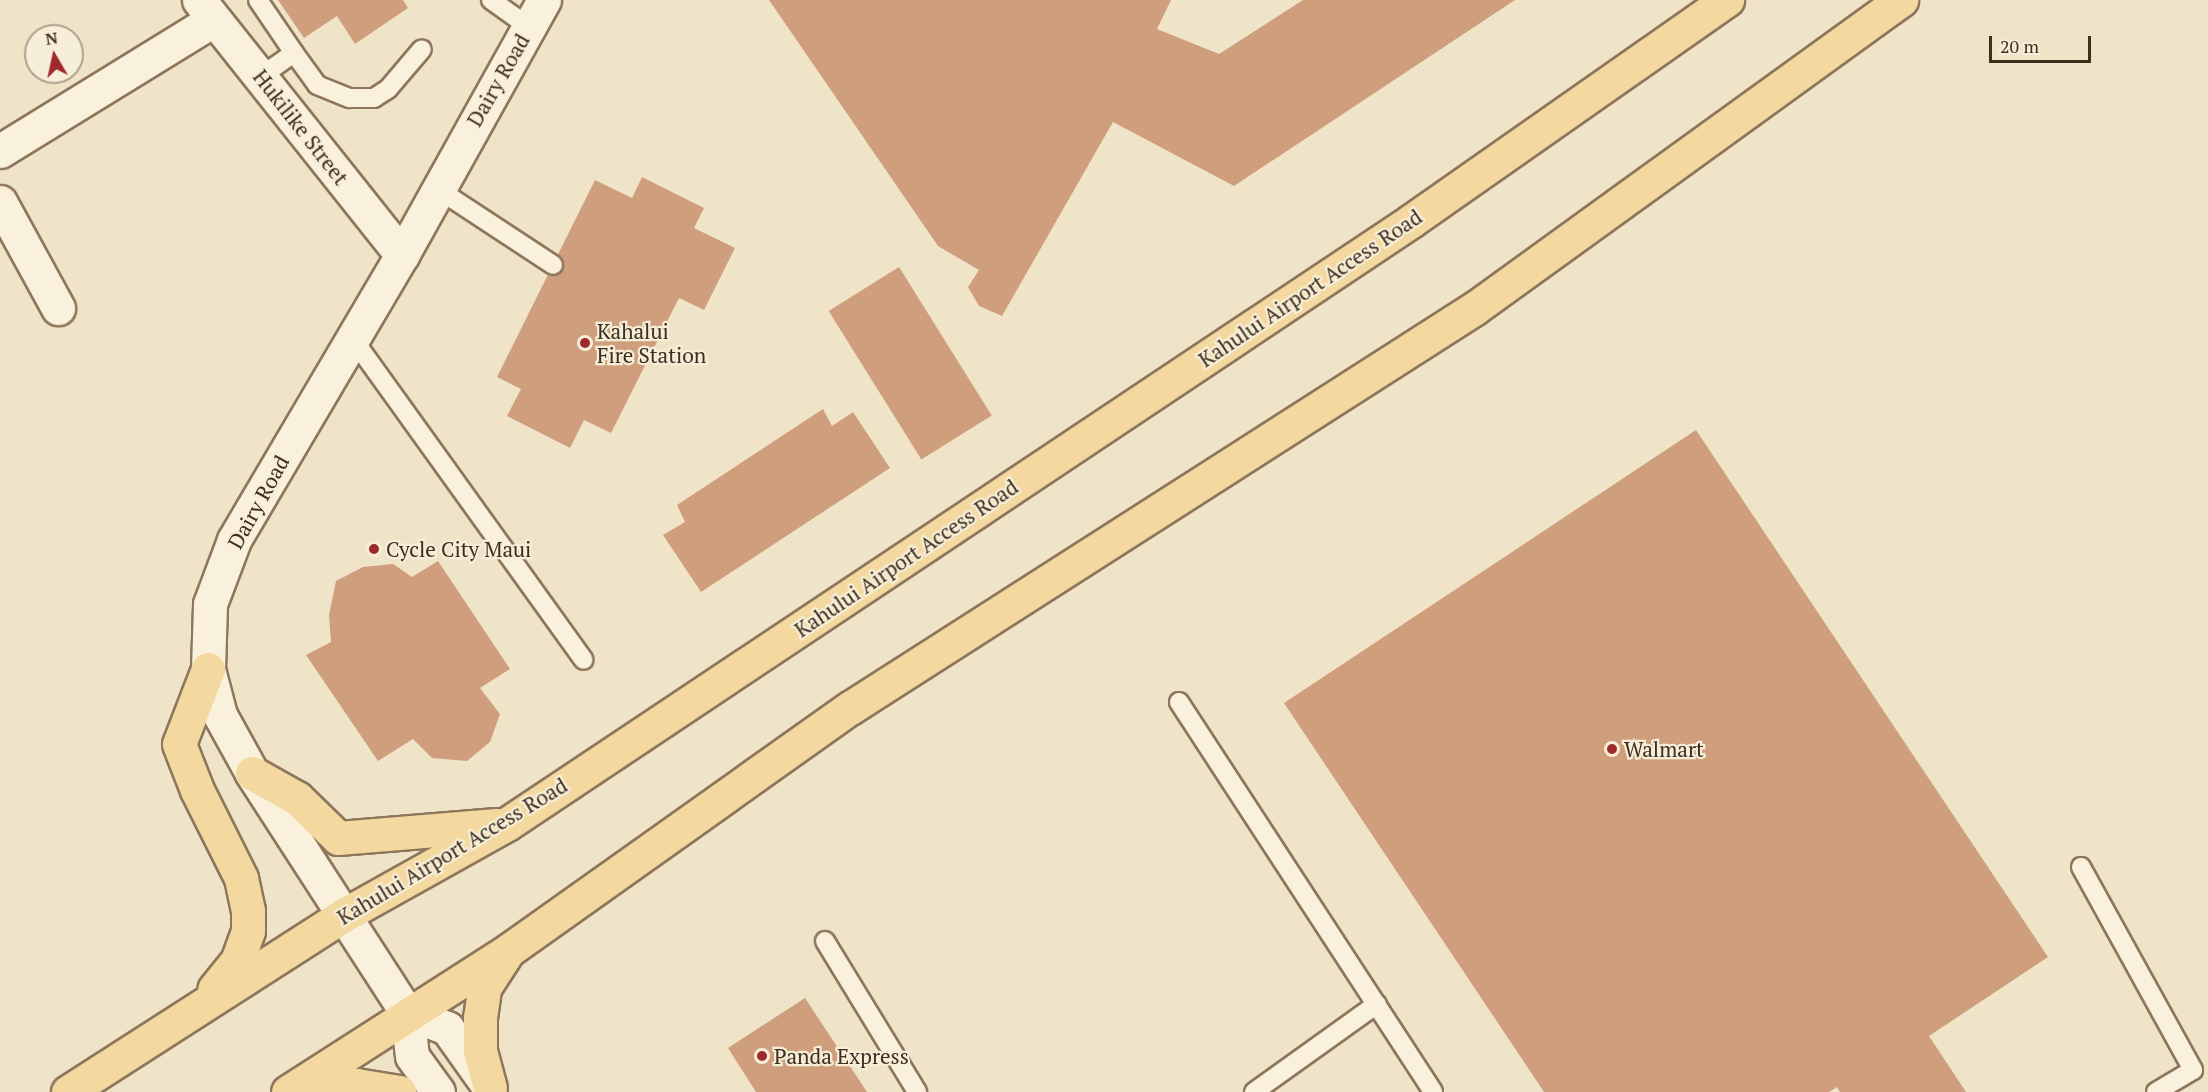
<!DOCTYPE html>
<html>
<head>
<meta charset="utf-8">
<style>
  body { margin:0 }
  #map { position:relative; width:2208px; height:1092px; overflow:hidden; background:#f0e4c8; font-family:"PT Serif",serif }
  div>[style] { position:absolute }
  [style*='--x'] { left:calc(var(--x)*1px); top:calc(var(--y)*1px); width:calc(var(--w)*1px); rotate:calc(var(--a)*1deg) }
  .building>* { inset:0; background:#cf9f7d; transform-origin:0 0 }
  .roads { filter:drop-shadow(2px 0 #8d765c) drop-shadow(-2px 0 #8d765c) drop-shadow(0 2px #8d765c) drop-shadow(0 -2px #8d765c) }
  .service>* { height:18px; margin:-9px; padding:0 9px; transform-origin:9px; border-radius:9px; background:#faf1dc }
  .minor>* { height:33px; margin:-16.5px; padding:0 16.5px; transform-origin:16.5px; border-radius:16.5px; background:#faf1dc }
  .tertiary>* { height:33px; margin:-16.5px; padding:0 16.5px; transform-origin:16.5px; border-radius:16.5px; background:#faf1dc }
  .secondary>* { height:33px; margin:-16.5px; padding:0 16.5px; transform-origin:16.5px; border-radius:16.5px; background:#faf1dc }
  .primary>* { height:33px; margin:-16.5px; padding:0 16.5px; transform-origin:16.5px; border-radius:16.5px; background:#f3d9a0 }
  .dots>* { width:16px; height:16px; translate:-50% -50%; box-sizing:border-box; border:3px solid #f7eed8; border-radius:50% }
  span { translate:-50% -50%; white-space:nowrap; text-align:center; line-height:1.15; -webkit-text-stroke:4.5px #f7eed8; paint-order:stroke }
  .street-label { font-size:21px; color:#3d2e20 }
  .poi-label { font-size:21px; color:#3d2e20 }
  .left { translate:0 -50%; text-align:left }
  .north { position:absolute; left:24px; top:24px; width:60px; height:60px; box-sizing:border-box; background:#f7eed8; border:2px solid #ada18e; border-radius:50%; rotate:351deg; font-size:16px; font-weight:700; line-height:24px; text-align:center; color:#3d2e20 }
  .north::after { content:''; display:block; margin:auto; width:21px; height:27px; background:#9e2a2b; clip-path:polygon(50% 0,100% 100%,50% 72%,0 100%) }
  .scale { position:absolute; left:1989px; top:36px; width:102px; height:27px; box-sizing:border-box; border:3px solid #3d2e20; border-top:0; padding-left:8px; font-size:18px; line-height:21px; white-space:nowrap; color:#3d2e20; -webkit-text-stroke:4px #f7eed8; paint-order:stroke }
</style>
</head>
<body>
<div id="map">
  <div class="building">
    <div style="clip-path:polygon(278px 0,403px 0,408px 8px,355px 44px,337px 16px,304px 38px)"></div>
    <div style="clip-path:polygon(769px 0,1171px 0,1157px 29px,1219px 54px,1303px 0,1515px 0,1234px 186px,1113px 122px,1002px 316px,979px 306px,968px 287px,979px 270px,938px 246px)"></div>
    <div style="clip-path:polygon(642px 177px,704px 208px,694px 228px,735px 248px,704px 310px,679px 298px,611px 433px,584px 420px,570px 448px,507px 416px,521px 389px,497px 377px,595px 180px,632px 198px)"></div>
    <div style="left:899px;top:267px;width:175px;height:83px;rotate:58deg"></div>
    <div style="clip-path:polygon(823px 409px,832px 426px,853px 412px,890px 468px,701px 592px,663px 535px,685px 522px,677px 505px)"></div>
    <div style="clip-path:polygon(1696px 430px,2048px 957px,1929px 1036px,1966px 1092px,1840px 1092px,1837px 1087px,1829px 1092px,1544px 1092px,1284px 703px)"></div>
    <div style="clip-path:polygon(438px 561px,510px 669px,480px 688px,500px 714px,490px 742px,467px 761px,432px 758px,413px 739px,378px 761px,306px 655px,331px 642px,329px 615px,336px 581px,363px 567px,393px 564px,412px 577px)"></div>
    <div style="clip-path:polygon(805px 998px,867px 1092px,756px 1092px,728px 1048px)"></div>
  </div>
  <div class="roads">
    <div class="service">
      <div style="--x:258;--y:0;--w:64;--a:55.8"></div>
      <div style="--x:294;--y:53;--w:39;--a:145"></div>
      <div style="--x:491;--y:0;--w:47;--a:35.4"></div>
      <div style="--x:294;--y:53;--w:39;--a:54"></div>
      <div style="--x:317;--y:85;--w:35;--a:22"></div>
      <div style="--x:350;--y:98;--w:24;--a:0"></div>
      <div style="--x:374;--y:98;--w:17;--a:-33"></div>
      <div style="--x:388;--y:89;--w:52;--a:-49.6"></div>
      <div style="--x:436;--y:188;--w:140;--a:33.3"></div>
      <div style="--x:353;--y:339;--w:395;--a:54.3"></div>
      <div style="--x:1179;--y:702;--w:465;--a:56.9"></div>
      <div style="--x:2081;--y:867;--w:232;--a:61.1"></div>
      <div style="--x:2193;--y:1070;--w:43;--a:149.3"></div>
      <div style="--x:825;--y:941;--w:177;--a:58.6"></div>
      <div style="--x:1254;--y:1092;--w:151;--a:-35.6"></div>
    </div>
    <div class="minor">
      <div style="--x:199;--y:0;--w:326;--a:51.5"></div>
      <div style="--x:0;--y:151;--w:250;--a:-31.6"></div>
      <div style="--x:0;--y:202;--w:121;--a:61.3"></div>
    </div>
    <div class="tertiary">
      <div style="--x:438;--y:1092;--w:44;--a:-125.8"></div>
      <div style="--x:412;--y:1056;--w:43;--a:-96.6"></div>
      <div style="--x:407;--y:1013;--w:43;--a:20.6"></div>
      <div style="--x:447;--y:1028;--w:72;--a:54.6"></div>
    </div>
    <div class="secondary">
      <div style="--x:407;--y:1013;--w:286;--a:-122.9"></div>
      <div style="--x:252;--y:773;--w:66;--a:-118.9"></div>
      <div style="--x:220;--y:715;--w:48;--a:-104.6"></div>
      <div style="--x:208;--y:669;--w:65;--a:-88.2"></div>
      <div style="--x:210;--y:604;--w:68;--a:-69.4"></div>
      <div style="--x:234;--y:540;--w:331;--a:-59.5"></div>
      <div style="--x:402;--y:255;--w:292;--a:-60.9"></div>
    </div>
    <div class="primary">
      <div style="--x:208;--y:669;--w:80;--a:111.1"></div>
      <div style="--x:179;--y:744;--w:49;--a:68.6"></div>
      <div style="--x:197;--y:790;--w:98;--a:63.4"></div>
      <div style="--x:241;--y:878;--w:33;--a:78"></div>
      <div style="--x:248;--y:910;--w:21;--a:90"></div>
      <div style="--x:248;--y:931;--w:32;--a:110"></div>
      <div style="--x:237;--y:961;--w:36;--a:129"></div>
      <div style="--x:252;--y:773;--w:51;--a:29.1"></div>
      <div style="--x:297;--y:798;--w:57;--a:44.3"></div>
      <div style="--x:338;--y:838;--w:159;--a:-4.7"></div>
      <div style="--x:490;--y:1088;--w:38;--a:-105"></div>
      <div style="--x:480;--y:1051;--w:33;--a:-90"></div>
      <div style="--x:480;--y:1018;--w:30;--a:-82"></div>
      <div style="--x:484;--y:988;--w:38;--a:-57"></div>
      <div style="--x:68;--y:1092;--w:328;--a:-32.7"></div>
      <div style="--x:344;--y:915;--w:187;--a:-29.2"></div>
      <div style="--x:507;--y:824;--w:1087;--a:-33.7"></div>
      <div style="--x:1411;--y:221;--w:386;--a:-35"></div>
      <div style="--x:288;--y:1092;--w:263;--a:-32.7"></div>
      <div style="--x:509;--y:950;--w:418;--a:-35.4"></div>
      <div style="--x:850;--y:708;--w:742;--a:-32.62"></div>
      <div style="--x:1475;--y:308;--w:526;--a:-35.87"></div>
      <div style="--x:319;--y:1092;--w:16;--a:-22"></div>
      <div style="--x:334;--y:1086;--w:22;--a:-3"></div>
      <div style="--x:356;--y:1085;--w:44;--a:9.2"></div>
    </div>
  </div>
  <div class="dots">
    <div style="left:585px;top:343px;background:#9e2a2b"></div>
    <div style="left:374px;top:549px;background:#9e2a2b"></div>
    <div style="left:1612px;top:749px;background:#9e2a2b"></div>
    <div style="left:762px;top:1056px;background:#9e2a2b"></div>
  </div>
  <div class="street-label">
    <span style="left:498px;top:80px;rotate:-60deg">Dairy Road</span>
    <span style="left:301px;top:127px;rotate:52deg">Hukilike Street</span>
    <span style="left:1310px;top:288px;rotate:-34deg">Kahului Airport Access Road</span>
    <span style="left:258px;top:502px;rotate:-61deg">Dairy Road</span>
    <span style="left:906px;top:558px;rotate:-34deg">Kahului Airport Access Road</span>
    <span style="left:452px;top:851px;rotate:-31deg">Kahului Airport Access Road</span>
  </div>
  <div class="poi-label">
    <span class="left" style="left:597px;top:343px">Kahalui<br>Fire Station</span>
    <span class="left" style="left:386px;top:549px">Cycle City Maui</span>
    <span class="left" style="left:1624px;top:749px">Walmart</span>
    <span class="left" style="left:774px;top:1056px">Panda Express</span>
  </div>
  <div class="north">N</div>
  <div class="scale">20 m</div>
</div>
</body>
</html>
